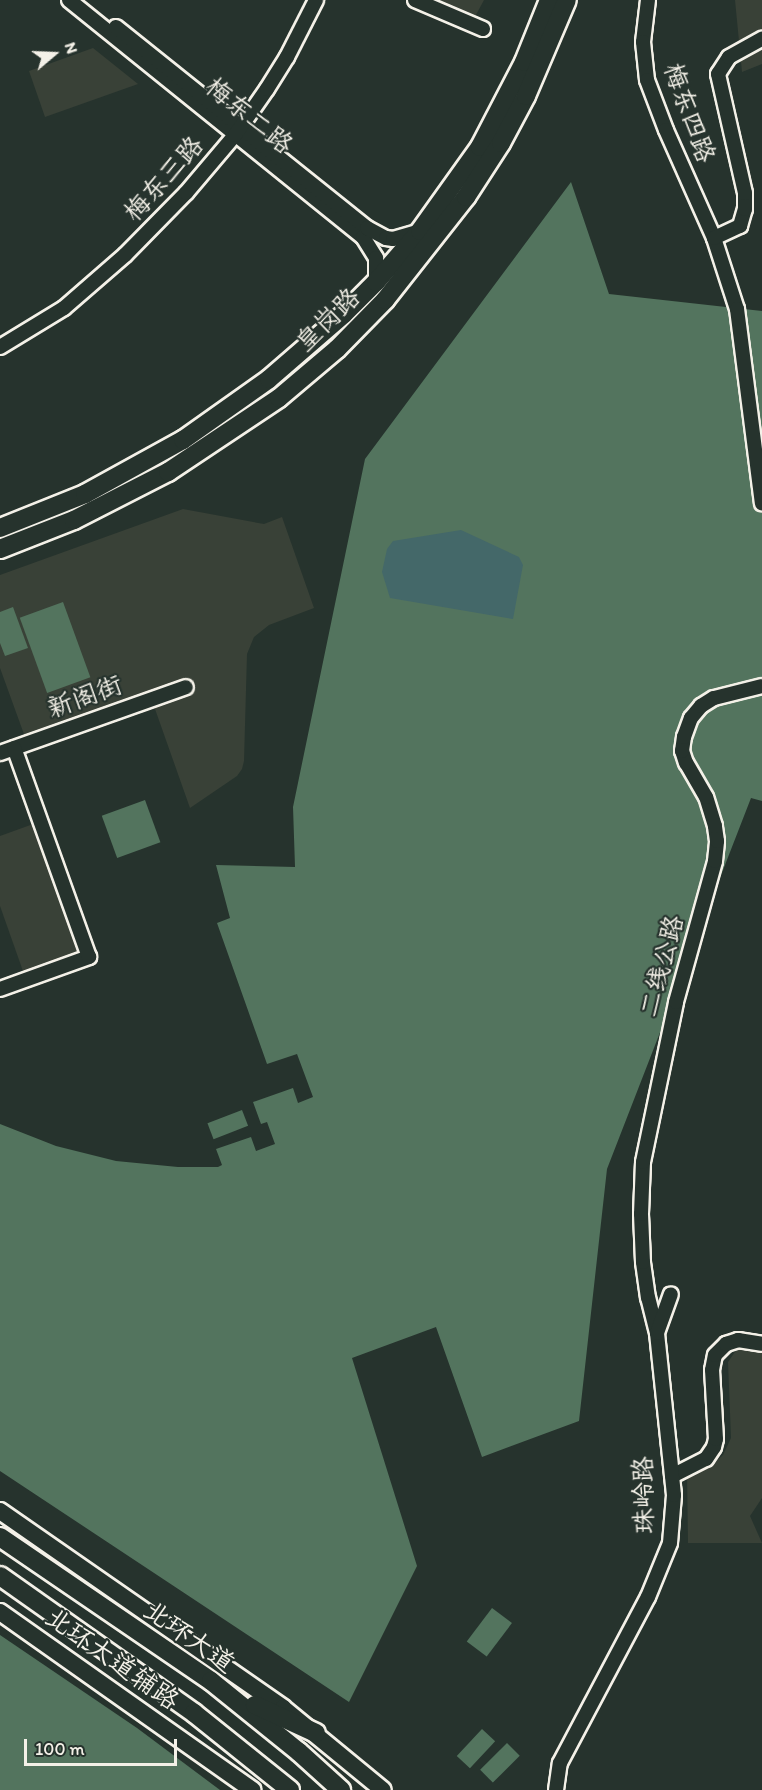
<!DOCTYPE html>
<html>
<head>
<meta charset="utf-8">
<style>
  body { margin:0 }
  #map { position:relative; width:762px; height:1790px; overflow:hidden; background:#26332d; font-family:Itim,"LXGW WenKai TC",sans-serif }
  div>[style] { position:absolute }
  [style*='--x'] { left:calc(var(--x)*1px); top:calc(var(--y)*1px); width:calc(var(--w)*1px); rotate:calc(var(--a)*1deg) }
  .built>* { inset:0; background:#394137 }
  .green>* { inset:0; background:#53745e; transform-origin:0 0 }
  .water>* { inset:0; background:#446869 }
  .roads { filter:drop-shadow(2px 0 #f4f1e8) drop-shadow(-2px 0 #f4f1e8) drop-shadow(0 2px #f4f1e8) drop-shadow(0 -2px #f4f1e8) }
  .minor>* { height:14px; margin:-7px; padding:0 7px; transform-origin:7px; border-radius:7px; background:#26332d }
  .major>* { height:16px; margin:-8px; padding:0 8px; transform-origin:8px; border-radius:8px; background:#26332d }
  .highway>* { height:18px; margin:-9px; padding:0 9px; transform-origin:9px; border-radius:9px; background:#26332d }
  span { translate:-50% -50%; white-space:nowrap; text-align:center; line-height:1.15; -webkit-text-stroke:4.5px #26332d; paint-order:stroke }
  .street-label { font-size:26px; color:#f4f1e8 }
  .north { position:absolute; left:24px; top:24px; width:60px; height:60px; -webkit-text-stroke:4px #26332d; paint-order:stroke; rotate:71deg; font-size:16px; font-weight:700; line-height:24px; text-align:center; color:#f4f1e8 }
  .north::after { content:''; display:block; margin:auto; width:21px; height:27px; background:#f4f1e8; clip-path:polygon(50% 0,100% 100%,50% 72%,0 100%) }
  .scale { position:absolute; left:24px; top:1739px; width:153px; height:27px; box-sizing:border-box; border:3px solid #f4f1e8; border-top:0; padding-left:8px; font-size:18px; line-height:21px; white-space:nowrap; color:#f4f1e8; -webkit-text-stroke:4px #26332d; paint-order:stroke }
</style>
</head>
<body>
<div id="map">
  <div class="built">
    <div style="clip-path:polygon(410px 0,484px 0,470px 26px)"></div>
    <div style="clip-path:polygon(735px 0,762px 0,762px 64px,742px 72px)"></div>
    <div style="clip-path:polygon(93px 48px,138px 84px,45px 117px,29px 71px)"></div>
    <div style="clip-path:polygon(183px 509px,264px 524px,282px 517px,314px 608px,269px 625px,254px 637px,247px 654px,244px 761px,242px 769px,237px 776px,190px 808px,149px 692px,25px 737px,0 668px,0 575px)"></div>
    <div style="clip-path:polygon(36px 823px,83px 952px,24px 974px,0 906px,0 836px)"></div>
    <div style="clip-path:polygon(756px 1343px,762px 1345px,762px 1498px,750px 1516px,762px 1543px,688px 1543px,687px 1472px,710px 1467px,723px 1455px,731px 1438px,728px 1362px,737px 1349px)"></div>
  </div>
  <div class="green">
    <div style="clip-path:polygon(571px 182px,609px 294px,762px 311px,762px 801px,751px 798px,607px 1169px,579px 1421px,482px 1457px,436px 1327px,352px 1358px,417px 1566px,349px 1702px,0 1471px,0 1124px,56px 1146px,116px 1161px,178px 1167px,218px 1167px,222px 1165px,216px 1149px,251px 1137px,256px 1151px,275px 1144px,267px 1122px,261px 1124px,253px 1102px,293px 1088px,298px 1103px,313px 1097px,297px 1054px,267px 1064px,217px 923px,230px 918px,216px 865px,295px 867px,293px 807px,365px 459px)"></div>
    <div style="left:63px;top:602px;width:80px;height:46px;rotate:70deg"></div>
    <div style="clip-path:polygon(13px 607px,28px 648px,5px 656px,0 643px,0 612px)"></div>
    <div style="left:145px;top:800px;width:45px;height:46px;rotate:70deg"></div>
    <div style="left:242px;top:1110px;width:17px;height:37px;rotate:69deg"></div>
    <div style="left:492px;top:1608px;width:25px;height:42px;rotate:37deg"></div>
    <div style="clip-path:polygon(0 1635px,137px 1728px,220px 1790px,0 1790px)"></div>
    <div style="left:482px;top:1729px;width:18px;height:37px;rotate:43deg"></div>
    <div style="left:507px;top:1743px;width:18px;height:38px;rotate:45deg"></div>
  </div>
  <div class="water">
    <div style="clip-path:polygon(461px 530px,519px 557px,523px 565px,513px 619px,390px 598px,382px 572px,387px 549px,393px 541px)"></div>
  </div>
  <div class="roads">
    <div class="minor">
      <div style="--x:69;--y:0;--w:378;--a:38.9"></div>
      <div style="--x:363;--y:237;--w:25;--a:58"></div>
      <div style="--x:376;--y:258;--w:24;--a:90"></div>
      <div style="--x:415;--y:0;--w:74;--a:23.1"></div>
      <div style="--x:648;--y:0;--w:42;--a:96.8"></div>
      <div style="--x:643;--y:42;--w:38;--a:84"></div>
      <div style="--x:647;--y:80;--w:53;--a:69.2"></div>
      <div style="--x:666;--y:130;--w:118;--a:66"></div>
      <div style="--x:714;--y:238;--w:75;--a:72.1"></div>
      <div style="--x:737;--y:309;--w:196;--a:82.7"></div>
      <div style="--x:116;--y:27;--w:322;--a:38.7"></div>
      <div style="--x:367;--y:228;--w:21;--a:28"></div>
      <div style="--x:386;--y:238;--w:7;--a:8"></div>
      <div style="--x:393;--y:239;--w:26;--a:-16"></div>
      <div style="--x:714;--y:238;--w:29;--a:-25"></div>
      <div style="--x:740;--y:226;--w:18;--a:-74"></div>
      <div style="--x:745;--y:209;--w:16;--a:-90"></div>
      <div style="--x:745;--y:193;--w:122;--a:-102.8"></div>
      <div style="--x:718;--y:74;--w:20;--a:-57"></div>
      <div style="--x:729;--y:57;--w:38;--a:-29"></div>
      <div style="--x:0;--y:347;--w:75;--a:-31.4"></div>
      <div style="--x:64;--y:308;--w:81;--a:-41"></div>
      <div style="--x:125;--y:255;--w:87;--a:-45.5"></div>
      <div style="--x:186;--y:193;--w:76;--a:-49.8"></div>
      <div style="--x:235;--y:135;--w:56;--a:-55.2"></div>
      <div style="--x:267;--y:89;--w:38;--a:-58"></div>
      <div style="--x:287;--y:57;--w:64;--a:-63"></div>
      <div style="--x:0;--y:753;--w:197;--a:-19.5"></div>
      <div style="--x:0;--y:989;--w:95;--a:-19.8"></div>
      <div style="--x:89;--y:957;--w:222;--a:-109.7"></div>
      <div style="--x:657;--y:1333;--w:36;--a:-104"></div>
      <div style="--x:648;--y:1298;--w:36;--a:-98"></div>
      <div style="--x:643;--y:1262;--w:48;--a:-92.4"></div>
      <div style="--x:641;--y:1214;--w:52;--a:-87.8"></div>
      <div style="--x:643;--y:1162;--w:163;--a:-78.3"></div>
      <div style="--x:676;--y:1002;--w:146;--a:-74.5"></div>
      <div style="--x:715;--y:861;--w:20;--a:-84"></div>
      <div style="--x:717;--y:841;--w:15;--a:-98"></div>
      <div style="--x:715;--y:826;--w:30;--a:-107"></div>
      <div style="--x:706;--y:797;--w:39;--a:-120"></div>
      <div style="--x:686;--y:763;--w:13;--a:-108"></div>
      <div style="--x:682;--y:751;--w:14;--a:-82"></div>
      <div style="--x:684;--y:737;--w:20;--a:-70"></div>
      <div style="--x:691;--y:718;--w:16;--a:-50"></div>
      <div style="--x:701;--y:706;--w:15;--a:-32"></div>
      <div style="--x:714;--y:698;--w:49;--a:-14"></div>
      <div style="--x:672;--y:1476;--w:38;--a:-27"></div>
      <div style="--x:706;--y:1459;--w:14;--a:-56"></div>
      <div style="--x:714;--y:1447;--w:8;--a:-76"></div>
      <div style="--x:716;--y:1439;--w:69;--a:-93.3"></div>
      <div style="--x:712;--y:1370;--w:15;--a:-79"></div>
      <div style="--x:715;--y:1355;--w:16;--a:-45"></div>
      <div style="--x:726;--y:1344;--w:13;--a:-18"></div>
      <div style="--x:738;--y:1340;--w:24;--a:9"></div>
      <div style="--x:556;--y:1790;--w:27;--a:-82"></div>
      <div style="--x:560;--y:1763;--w:188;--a:-62.1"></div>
      <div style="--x:648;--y:1597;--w:58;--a:-67.8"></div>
      <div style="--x:670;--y:1543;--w:48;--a:-85.2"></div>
      <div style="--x:674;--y:1495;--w:163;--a:-96"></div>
      <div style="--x:657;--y:1333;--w:41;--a:-70.3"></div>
    </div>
    <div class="major">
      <div style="--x:0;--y:1511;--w:345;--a:34.8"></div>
      <div style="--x:283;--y:1708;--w:129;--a:39.4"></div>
      <div style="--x:0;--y:1612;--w:309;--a:35.2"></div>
    </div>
    <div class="highway">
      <div style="--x:0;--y:528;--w:92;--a:-21.8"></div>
      <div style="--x:85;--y:494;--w:112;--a:-28.9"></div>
      <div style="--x:183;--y:440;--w:105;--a:-35.3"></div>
      <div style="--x:269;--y:379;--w:99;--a:-40.9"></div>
      <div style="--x:344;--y:314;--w:45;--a:-45"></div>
      <div style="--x:376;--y:282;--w:67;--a:-49.2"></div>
      <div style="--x:420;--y:231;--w:103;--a:-54.5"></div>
      <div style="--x:480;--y:147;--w:96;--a:-62.6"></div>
      <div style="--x:524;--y:62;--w:67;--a:-68"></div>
      <div style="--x:0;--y:549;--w:79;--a:-21.4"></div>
      <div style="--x:74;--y:520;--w:106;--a:-27.1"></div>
      <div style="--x:168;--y:472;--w:133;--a:-33.7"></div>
      <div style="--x:279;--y:398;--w:76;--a:-40.2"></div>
      <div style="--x:337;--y:349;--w:69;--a:-45.6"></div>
      <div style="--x:385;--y:300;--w:131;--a:-51.8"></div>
      <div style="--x:466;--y:197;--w:64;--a:-57.1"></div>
      <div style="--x:501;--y:143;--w:53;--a:-62"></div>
      <div style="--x:526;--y:96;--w:104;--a:-66.9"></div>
      <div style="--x:0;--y:1537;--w:255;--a:34.3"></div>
      <div style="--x:211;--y:1681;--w:113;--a:38.9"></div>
      <div style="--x:299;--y:1752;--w:57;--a:42.1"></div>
      <div style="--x:0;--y:1576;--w:237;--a:35.2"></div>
      <div style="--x:194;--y:1713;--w:123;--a:38.7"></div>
      <div style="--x:255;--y:1705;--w:67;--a:24.7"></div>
    </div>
  </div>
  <div class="street-label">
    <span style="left:689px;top:113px;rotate:70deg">梅东四路</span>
    <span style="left:249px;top:116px;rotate:39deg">梅东二路</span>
    <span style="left:164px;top:179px;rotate:-48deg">梅东三路</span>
    <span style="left:328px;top:320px;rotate:-44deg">皇岗路</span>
    <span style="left:85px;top:697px;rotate:-20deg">新阁街</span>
    <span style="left:662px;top:966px;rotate:-75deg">二线公路</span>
    <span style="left:644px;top:1495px;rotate:-91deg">珠岭路</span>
    <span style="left:189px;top:1637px;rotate:35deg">北环大道</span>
    <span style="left:112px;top:1659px;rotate:35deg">北环大道辅路</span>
  </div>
  <div class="north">N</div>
  <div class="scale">100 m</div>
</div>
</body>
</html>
